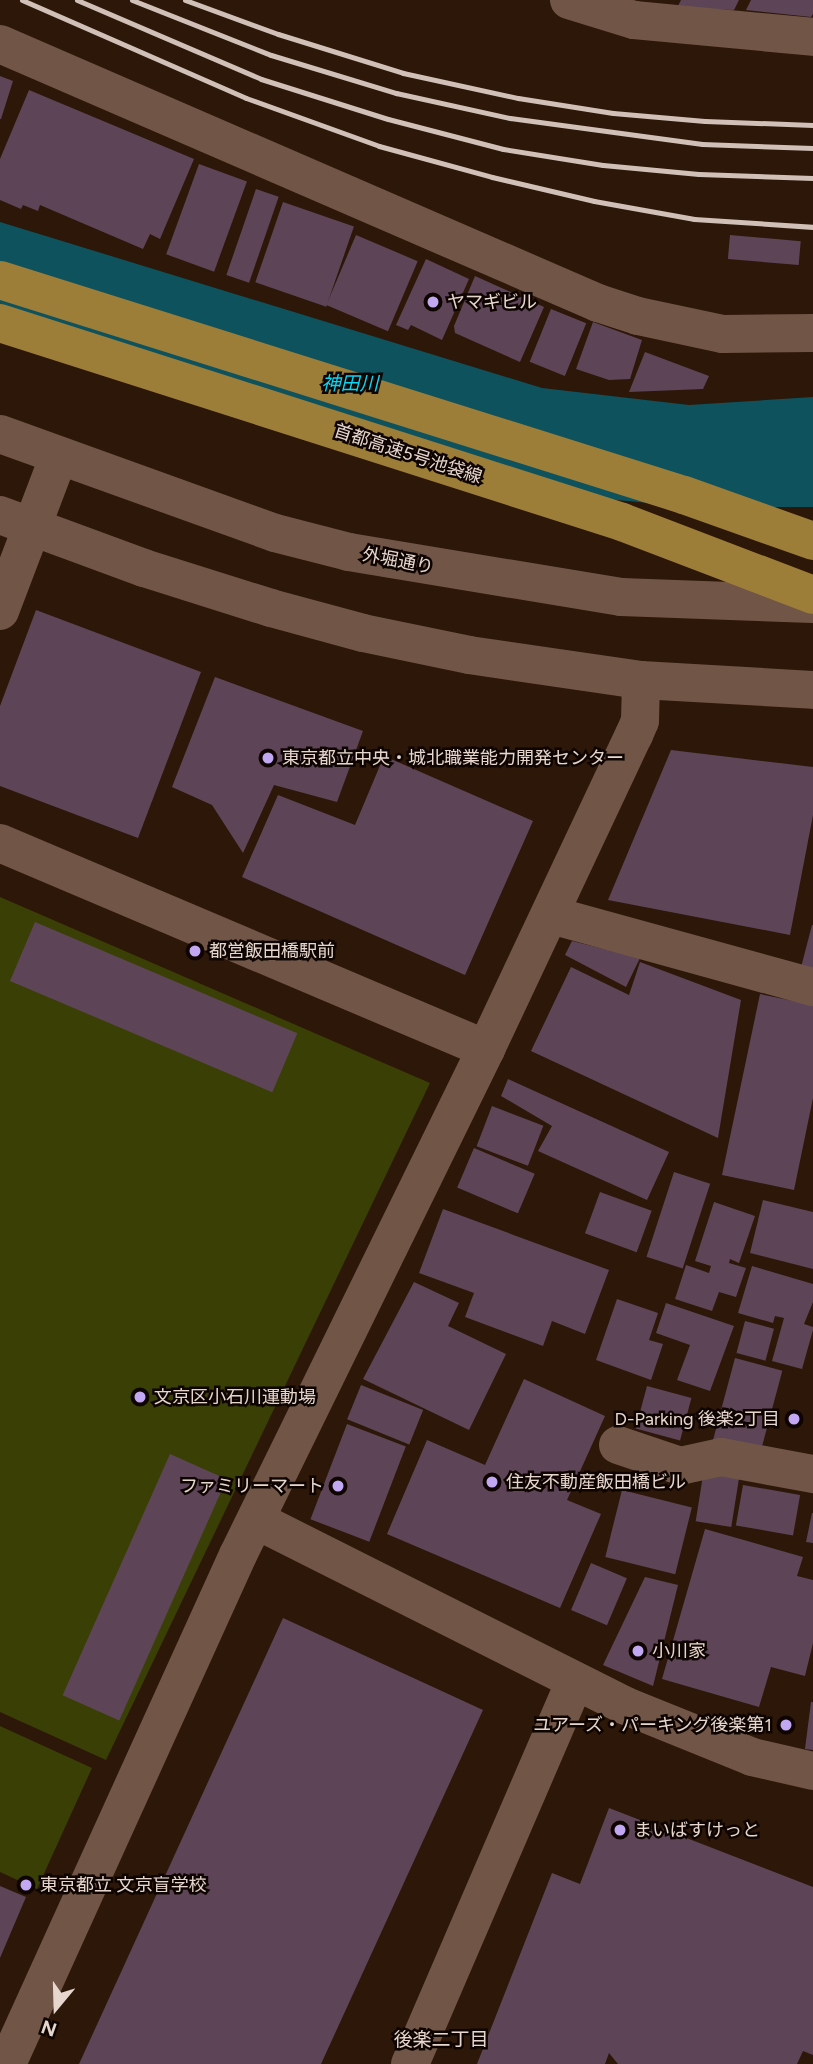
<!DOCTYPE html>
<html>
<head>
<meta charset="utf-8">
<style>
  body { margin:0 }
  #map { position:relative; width:813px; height:2064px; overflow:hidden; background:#2d1709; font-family:Figtree,"Noto Sans JP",sans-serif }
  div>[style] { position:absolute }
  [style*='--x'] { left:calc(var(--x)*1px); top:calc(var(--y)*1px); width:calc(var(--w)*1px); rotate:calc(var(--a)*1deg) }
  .green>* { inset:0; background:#3a3f06 }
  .water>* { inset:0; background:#0e525e }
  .building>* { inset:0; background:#5d4557; transform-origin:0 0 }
  .minor>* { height:38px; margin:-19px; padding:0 19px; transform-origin:19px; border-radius:19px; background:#715647 }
  .tertiary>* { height:38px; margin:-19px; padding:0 19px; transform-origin:19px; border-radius:19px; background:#715647 }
  .secondary>* { height:38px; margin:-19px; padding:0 19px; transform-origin:19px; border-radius:19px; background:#715647 }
  .motorway>* { height:38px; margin:-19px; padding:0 19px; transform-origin:19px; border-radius:19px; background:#9d7e39 }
  .rail>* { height:5px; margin:-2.5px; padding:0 2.5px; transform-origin:2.5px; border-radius:2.5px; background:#d1c0b7 }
  .dots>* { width:19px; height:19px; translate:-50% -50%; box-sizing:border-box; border:4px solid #0e0502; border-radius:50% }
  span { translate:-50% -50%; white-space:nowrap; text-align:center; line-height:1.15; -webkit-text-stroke:5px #0e0502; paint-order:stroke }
  .poi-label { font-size:18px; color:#e6d6cd }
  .left { translate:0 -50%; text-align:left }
  .right { translate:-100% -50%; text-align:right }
  .street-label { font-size:18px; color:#e6d6cd }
  .water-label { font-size:19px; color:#07d6f4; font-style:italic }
  .neighbourhood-label { font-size:19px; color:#e6d6cd }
  .north { position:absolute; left:21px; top:1973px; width:70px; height:70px; -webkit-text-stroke:5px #0e0502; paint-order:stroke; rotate:199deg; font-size:19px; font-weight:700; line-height:28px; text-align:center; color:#e6d6cd }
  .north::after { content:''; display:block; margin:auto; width:24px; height:32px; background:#e6d6cd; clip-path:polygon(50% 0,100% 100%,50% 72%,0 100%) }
</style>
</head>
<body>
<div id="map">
  <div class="green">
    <div style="clip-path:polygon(0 897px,430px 1083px,106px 1760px,0 1712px)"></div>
    <div style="clip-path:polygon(0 1726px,92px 1768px,37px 1889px,0 1872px)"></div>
  </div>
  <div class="water">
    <div style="clip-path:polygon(0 222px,542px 388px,689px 405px,813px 397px,813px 507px,689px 507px,515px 490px,0 328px)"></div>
  </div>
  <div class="building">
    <div style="clip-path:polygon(681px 0,739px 0,734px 10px,677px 8px)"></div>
    <div style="clip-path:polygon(751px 0,813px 0,813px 14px,811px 17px,746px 10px)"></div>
    <div style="clip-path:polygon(0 76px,13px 81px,1px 119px,0 119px)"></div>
    <div style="clip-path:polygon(29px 90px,194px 159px,160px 239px,150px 234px,143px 249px,40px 205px,38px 211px,23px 205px,21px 209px,0 200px,0 159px)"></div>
    <div style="left:199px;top:164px;width:51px;height:96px;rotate:20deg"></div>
    <div style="left:256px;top:189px;width:24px;height:91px;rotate:19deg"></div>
    <div style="left:283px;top:202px;width:75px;height:85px;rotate:19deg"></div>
    <div style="left:356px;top:235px;width:67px;height:76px;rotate:23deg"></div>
    <div style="left:730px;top:235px;width:71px;height:24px;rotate:5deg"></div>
    <div style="clip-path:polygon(426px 259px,469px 279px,442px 340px,411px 325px,408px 330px,396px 325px)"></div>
    <div style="clip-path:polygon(475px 276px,544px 307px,520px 362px,455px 333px,454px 326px)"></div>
    <div style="left:551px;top:309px;width:38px;height:57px;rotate:22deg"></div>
    <div style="clip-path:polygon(593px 322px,642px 340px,630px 379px,609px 380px,576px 369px)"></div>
    <div style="clip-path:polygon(645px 352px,709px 376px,703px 389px,629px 392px)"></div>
    <div style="clip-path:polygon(36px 610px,201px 672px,138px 838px,0 786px,0 706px)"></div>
    <div style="clip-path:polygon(215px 677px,363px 731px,337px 802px,274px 785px,243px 853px,212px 805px,172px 787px)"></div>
    <div style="clip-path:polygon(671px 750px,813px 767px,813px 815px,790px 935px,608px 900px)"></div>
    <div style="clip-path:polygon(384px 756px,533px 821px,465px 975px,242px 877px,278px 795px,355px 825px)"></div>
    <div style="left:35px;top:922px;width:285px;height:64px;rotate:23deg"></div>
    <div style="clip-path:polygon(812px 925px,813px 925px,813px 979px,799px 975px)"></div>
    <div style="clip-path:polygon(572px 941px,640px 958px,626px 987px,565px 955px)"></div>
    <div style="clip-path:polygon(640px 962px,741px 1000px,718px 1138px,531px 1051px,571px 967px,629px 995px)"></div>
    <div style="clip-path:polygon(760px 994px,813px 1005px,813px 1098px,794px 1190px,722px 1175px)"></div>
    <div style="clip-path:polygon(508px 1079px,669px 1152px,647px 1200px,538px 1151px,552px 1126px,501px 1096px)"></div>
    <div style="left:492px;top:1106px;width:55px;height:43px;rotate:21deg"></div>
    <div style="left:474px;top:1148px;width:66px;height:43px;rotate:23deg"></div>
    <div style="left:674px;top:1172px;width:38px;height:89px;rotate:18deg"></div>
    <div style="left:600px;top:1192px;width:55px;height:44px;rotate:20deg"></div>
    <div style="clip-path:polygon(763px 1200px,813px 1212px,813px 1269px,750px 1253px)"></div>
    <div style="clip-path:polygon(714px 1202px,755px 1216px,739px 1263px,730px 1259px,729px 1263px,746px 1268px,736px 1297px,719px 1292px,712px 1311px,675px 1299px,686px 1265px,709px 1273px,711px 1266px,695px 1261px)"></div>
    <div style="clip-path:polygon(443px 1209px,609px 1270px,585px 1334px,552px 1321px,543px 1346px,465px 1317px,474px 1293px,419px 1273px)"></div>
    <div style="clip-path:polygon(752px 1266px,813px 1284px,813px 1302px,804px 1324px,813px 1327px,813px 1330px,802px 1369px,772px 1361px,784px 1318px,775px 1316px,773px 1323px,738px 1313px)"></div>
    <div style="clip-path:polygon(414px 1282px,459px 1303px,448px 1326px,506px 1354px,469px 1430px,363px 1379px)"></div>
    <div style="clip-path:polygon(617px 1299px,658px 1313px,649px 1340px,663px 1344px,651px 1380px,596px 1360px)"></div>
    <div style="clip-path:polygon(666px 1303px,734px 1326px,710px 1391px,677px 1380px,690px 1345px,656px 1333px)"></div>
    <div style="left:745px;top:1321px;width:30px;height:33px;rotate:15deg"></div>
    <div style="left:735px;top:1358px;width:49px;height:88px;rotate:15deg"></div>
    <div style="clip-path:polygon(524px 1379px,605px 1416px,567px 1500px,601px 1514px,560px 1608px,387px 1534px,427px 1440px,485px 1465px)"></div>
    <div style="left:361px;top:1385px;width:67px;height:37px;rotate:22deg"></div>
    <div style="left:647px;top:1386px;width:46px;height:44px;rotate:15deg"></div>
    <div style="left:347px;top:1424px;width:63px;height:102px;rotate:21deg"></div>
    <div style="left:170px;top:1454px;width:62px;height:264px;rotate:24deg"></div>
    <div style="left:704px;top:1469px;width:36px;height:53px;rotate:9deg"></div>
    <div style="left:743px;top:1485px;width:58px;height:41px;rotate:10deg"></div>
    <div style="left:622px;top:1490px;width:72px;height:69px;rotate:14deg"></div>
    <div style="clip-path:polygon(812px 1513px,813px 1513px,813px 1543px,806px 1542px)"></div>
    <div style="clip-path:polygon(705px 1529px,803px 1557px,797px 1576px,813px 1580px,813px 1643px,805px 1676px,771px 1667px,759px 1707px,662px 1679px)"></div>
    <div style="left:591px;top:1563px;width:39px;height:51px;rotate:23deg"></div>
    <div style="clip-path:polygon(645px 1577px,678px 1585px,653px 1686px,603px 1665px)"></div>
    <div style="clip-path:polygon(283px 1618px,483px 1710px,321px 2064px,79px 2064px)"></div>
    <div style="clip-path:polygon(811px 1702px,813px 1702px,813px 1750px,805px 1749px)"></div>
    <div style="clip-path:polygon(609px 1808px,813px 1887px,813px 2055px,803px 2051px,797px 2064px,618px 2064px,609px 2053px,605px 2064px,477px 2064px,552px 1873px,580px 1884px)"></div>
    <div style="clip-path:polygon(0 1886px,26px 1897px,0 1958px)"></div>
  </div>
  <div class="minor">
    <div style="--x:551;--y:915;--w:272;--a:15.4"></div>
    <div style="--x:618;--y:1445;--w:65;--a:18.7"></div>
    <div style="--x:680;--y:1466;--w:42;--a:-12.4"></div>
    <div style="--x:721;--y:1457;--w:94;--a:10.5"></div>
    <div style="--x:410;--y:2064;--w:417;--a:-66.7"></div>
  </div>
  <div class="tertiary">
    <div style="--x:569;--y:0;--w:68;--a:17.1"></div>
    <div style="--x:634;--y:20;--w:180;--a:5.4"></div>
    <div style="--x:0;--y:44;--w:652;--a:23.42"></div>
    <div style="--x:598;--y:303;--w:42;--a:18"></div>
    <div style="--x:638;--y:316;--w:87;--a:12"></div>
    <div style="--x:723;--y:334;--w:90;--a:-0.6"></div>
    <div style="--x:0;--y:611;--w:166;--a:-69.2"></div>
    <div style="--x:0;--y:843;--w:528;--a:22.97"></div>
    <div style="--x:256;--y:1520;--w:414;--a:26.7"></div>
    <div style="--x:626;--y:1706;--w:136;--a:22"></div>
    <div style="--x:752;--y:1757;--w:63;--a:12.9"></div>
    <div style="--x:7;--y:2064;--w:559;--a:-65.59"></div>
    <div style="--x:238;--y:1555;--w:564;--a:-63.89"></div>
    <div style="--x:486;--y:1049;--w:347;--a:-64.8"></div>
    <div style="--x:634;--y:735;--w:15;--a:-67"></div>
    <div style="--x:640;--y:721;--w:41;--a:-88.6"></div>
  </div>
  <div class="secondary">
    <div style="--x:0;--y:434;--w:292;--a:19.8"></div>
    <div style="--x:275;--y:533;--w:76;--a:14.4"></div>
    <div style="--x:349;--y:552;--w:276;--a:9.4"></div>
    <div style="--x:621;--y:597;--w:192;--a:2.1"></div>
    <div style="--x:0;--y:515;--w:153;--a:20.2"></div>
    <div style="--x:144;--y:568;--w:133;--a:17.5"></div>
    <div style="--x:271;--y:608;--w:95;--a:15.2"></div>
    <div style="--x:363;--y:633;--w:108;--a:11.7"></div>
    <div style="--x:469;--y:655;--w:174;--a:8.3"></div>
    <div style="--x:641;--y:680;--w:172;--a:3.3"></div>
  </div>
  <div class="motorway">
    <div style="--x:0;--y:280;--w:717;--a:17.45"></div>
    <div style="--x:684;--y:495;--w:137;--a:19.6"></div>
    <div style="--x:0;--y:323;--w:653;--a:17.74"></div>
    <div style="--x:622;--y:522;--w:204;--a:20.9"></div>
  </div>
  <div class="rail">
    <div style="--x:22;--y:0;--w:244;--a:23.6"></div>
    <div style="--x:246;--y:98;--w:141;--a:19.8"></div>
    <div style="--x:379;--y:146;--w:117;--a:15.3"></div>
    <div style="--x:492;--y:177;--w:105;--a:13.2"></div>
    <div style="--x:594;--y:201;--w:102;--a:10.2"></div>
    <div style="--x:694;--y:219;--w:119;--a:3.8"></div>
    <div style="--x:77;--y:0;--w:200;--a:23.2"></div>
    <div style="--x:261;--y:79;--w:133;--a:17.5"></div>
    <div style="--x:388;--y:119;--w:119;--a:14.6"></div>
    <div style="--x:503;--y:149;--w:101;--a:9.1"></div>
    <div style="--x:603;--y:165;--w:96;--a:5.4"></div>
    <div style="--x:699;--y:174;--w:114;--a:2"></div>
    <div style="--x:132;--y:0;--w:149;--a:21.6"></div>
    <div style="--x:271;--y:55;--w:131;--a:16.9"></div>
    <div style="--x:396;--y:93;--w:117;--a:12.4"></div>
    <div style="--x:510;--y:118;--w:194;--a:7.7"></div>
    <div style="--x:702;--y:144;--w:111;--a:2.1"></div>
    <div style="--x:185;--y:0;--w:99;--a:20.1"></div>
    <div style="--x:278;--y:34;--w:131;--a:17.3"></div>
    <div style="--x:403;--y:73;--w:118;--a:12.3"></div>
    <div style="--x:518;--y:98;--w:96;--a:9"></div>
    <div style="--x:613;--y:113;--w:92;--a:5"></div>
    <div style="--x:705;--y:121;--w:108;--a:2.1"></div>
  </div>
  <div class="dots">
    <div style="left:433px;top:302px;background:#c2a7f2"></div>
    <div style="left:268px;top:758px;background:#c2a7f2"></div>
    <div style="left:195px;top:951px;background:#c2a7f2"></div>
    <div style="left:140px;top:1397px;background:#c2a7f2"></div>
    <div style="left:794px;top:1419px;background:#c2a7f2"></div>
    <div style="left:492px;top:1482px;background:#c2a7f2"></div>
    <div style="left:338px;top:1486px;background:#c2a7f2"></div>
    <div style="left:638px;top:1651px;background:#c2a7f2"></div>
    <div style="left:786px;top:1725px;background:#c2a7f2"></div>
    <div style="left:620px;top:1830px;background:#c2a7f2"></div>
    <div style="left:26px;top:1885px;background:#c2a7f2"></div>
  </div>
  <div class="poi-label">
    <span class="left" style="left:447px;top:302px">ヤマギビル</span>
    <span class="left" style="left:282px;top:758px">東京都立中央・城北職業能力開発センター</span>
    <span class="left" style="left:209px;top:951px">都営飯田橋駅前</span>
    <span class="left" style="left:154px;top:1397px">文京区小石川運動場</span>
    <span class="right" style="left:780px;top:1419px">D-Parking 後楽2丁目</span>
    <span class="left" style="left:506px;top:1482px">住友不動産飯田橋ビル</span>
    <span class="right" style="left:324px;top:1486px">ファミリーマート</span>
    <span class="left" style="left:652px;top:1651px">小川家</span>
    <span class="right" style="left:772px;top:1725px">ユアーズ・パーキング後楽第1</span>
    <span class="left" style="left:634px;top:1830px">まいばすけっと</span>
    <span class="left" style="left:40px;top:1885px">東京都立 文京盲学校</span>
  </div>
  <div class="street-label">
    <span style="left:408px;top:454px;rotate:18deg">首都高速5号池袋線</span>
    <span style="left:398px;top:561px;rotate:11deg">外堀通り</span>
  </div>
  <div class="water-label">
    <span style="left:350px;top:384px">神田川</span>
  </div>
  <div class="neighbourhood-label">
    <span style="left:441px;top:2040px">後楽二丁目</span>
  </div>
  <div class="north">N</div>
</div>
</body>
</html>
